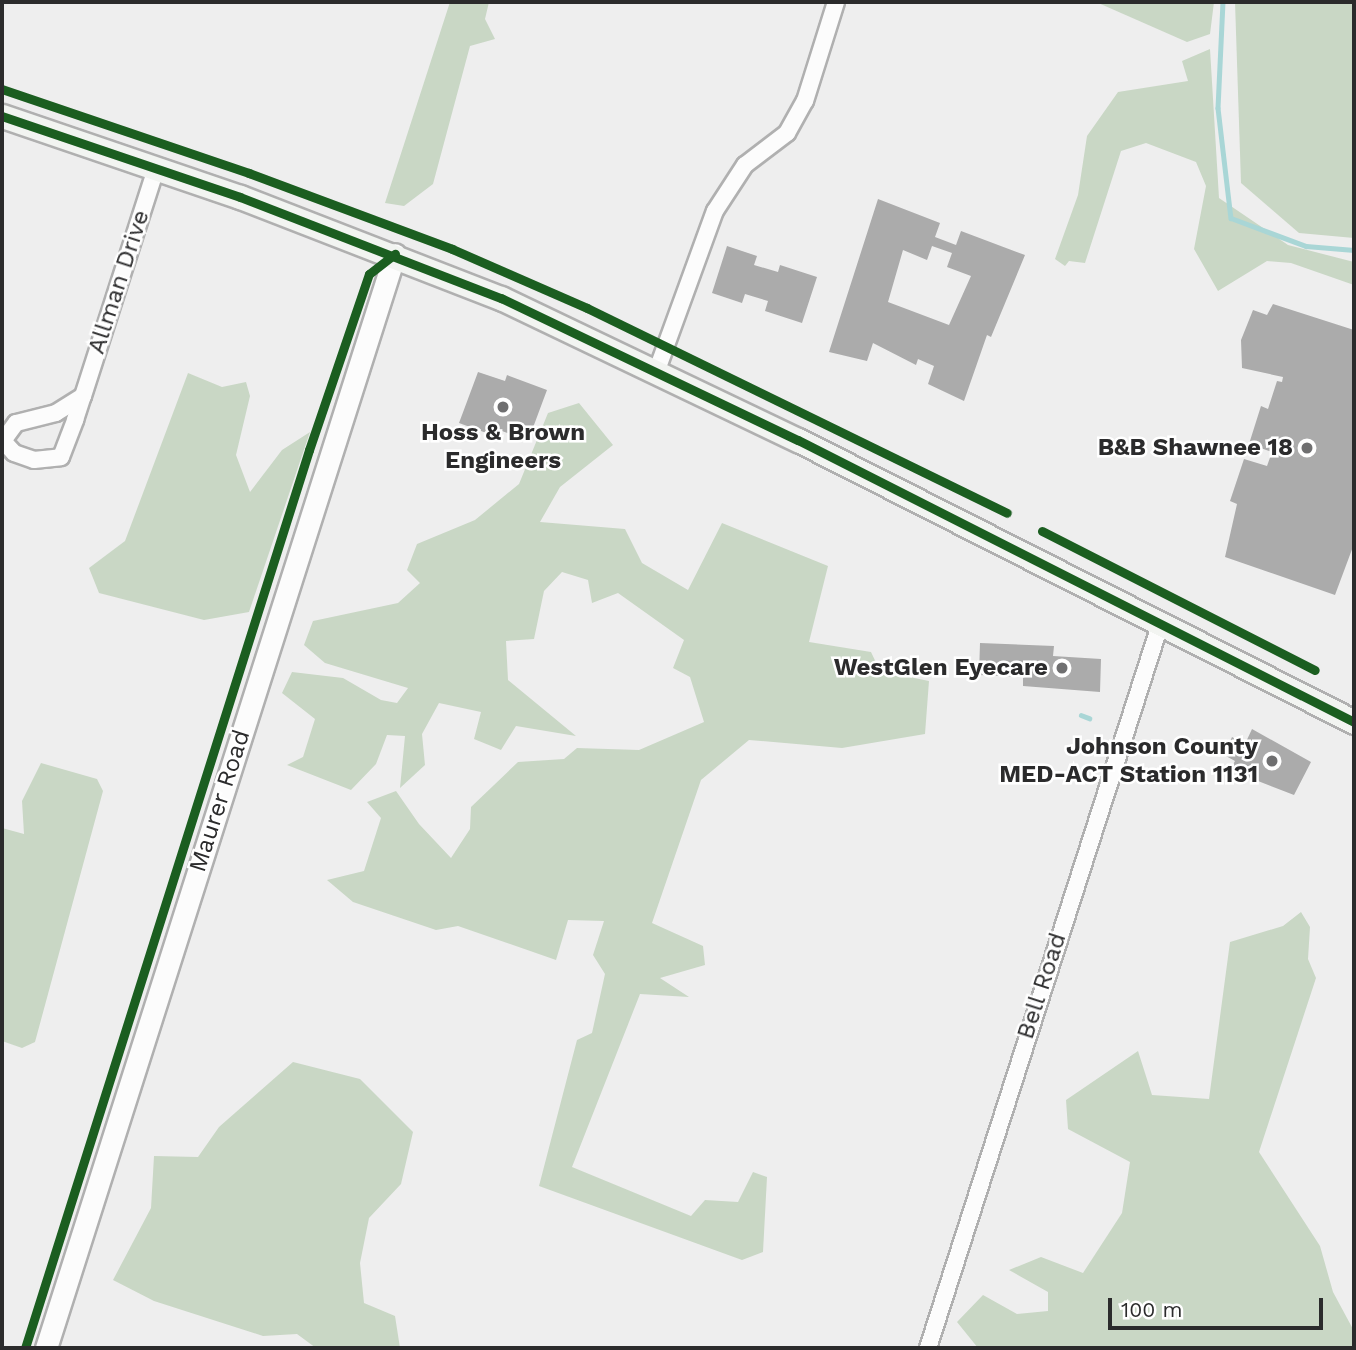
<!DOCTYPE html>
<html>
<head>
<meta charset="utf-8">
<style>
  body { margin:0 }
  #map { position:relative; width:1356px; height:1350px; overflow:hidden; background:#eee; font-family:"Work Sans",sans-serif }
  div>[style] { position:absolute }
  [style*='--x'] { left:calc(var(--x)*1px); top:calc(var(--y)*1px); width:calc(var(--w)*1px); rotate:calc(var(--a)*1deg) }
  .green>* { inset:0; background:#c9d7c5 }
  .stream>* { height:4.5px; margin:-2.25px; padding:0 2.25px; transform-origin:2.25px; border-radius:2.25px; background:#a9d6d6 }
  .building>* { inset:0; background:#ababab }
  .roads { filter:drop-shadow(2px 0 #b0b0b0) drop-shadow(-2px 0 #b0b0b0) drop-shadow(0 2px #b0b0b0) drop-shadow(0 -2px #b0b0b0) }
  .minor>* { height:16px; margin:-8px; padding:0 8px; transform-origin:8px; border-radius:8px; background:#fcfcfc }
  .tertiary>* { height:21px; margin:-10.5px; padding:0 10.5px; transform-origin:10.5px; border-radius:10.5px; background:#fcfcfc }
  .secondary>* { height:23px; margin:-11.5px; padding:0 11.5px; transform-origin:11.5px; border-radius:11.5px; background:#f2f4f1 }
  .cycleway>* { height:9px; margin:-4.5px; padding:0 4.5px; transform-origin:4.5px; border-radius:4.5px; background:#1b5e20 }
  .dots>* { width:19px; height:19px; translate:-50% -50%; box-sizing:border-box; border:4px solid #fff; border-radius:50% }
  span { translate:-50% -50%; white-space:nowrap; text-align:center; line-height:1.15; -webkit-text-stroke:5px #fff; paint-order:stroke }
  .street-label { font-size:24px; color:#2b2b2c }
  .poi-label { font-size:24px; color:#2b2b2c; font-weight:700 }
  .right { translate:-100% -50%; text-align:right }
  .frame { position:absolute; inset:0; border:4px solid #2b2b2c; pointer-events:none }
  .scale { position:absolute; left:1108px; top:1298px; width:215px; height:32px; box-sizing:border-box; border:4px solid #2b2b2c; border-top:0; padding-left:9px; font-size:21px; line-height:24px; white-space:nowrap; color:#2b2b2c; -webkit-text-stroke:5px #fff; paint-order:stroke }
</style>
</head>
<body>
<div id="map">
  <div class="green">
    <div style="clip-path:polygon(450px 2px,489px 2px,485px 19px,495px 39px,470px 46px,433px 184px,404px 206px,385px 203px)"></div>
    <div style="clip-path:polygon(1096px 2px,1214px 2px,1210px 34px,1187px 42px)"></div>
    <div style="clip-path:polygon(1235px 2px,1354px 2px,1354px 238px,1299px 233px,1241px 183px)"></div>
    <div style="clip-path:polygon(1210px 49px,1219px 198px,1288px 245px,1354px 262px,1354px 285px,1291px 263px,1267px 261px,1218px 291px,1194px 249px,1206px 186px,1196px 162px,1146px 143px,1121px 151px,1085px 263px,1069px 261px,1065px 266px,1055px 259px,1078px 195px,1087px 136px,1118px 92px,1188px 81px,1182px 61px)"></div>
    <div style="clip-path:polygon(188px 373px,222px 387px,246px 382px,250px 396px,236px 455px,250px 492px,282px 450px,310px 432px,249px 612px,204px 620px,99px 593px,89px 568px,125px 541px)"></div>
    <div style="clip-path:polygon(579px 403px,613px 445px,560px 487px,540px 522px,625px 529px,642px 563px,688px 590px,722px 523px,828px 566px,809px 642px,871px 652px,880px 671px,929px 681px,925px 734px,842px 748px,749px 740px,701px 780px,652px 923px,703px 946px,705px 965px,660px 978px,689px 997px,640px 994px,572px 1167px,691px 1216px,705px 1200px,738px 1202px,753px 1172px,767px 1177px,763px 1252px,742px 1260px,539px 1186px,577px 1040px,592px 1033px,605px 974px,593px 955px,604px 921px,568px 920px,556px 960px,458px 926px,436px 930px,353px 902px,327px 880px,364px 871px,381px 818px,367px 802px,396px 791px,419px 824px,451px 858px,470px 829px,471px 807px,518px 762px,564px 759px,577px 748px,639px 750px,704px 722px,690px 677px,673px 668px,684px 640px,618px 593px,592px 603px,588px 580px,562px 572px,544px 591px,534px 639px,506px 641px,508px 680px,576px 736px,516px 726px,501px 750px,474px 739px,481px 712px,439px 703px,422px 734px,425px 765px,400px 788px,405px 736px,387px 735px,376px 764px,351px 790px,287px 765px,303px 757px,315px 719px,282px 693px,292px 672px,343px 678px,381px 700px,397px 703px,408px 688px,325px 663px,304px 645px,313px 621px,398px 603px,420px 583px,407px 570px,417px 544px,475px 520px,519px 484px,548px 413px)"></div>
    <div style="clip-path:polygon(41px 763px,97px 779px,103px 791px,35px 1042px,22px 1048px,2px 1041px,2px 828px,24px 834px,22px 801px)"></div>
    <div style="clip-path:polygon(1301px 912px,1310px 927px,1308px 959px,1316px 978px,1259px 1152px,1320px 1246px,1333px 1292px,1354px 1331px,1354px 1348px,978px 1348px,957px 1322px,983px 1295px,1017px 1314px,1048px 1311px,1048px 1292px,1009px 1270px,1041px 1257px,1083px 1273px,1122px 1213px,1130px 1162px,1068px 1129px,1066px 1100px,1138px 1051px,1152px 1095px,1209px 1099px,1230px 942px,1283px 926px)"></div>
    <div style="clip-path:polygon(293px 1062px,360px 1079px,413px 1132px,401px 1184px,369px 1218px,360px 1263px,364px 1303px,395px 1316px,400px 1348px,316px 1348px,297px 1334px,263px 1336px,154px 1301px,113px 1280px,151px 1208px,154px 1156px,198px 1157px,219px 1127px)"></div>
  </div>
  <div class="stream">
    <div style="--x:1223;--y:2;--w:106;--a:92.7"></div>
    <div style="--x:1218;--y:108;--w:111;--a:83.3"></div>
    <div style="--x:1231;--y:218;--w:80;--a:20.5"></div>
    <div style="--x:1306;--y:246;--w:48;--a:4.8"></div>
    <div style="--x:1081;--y:715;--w:9;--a:21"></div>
  </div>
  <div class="building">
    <div style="clip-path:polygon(evenodd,878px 199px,940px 223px,935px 237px,956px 245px,961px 231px,1025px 255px,991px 337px,987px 335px,964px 401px,928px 384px,934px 366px,918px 359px,916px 365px,873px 343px,867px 361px,829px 352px,878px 199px,932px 246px,952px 253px,947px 267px,971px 276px,949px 325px,888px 302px,903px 250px,927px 260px,932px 246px)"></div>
    <div style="clip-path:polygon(727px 246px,757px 256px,754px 265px,778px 272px,780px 265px,817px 277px,802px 323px,765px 311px,768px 301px,745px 294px,742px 303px,712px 293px)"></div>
    <div style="clip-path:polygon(1273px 304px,1354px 330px,1354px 544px,1335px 595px,1225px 557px,1237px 504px,1230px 501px,1244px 459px,1267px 466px,1272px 452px,1249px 444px,1261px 406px,1268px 409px,1277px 381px,1282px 382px,1283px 377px,1242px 368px,1241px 340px,1253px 310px,1267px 315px)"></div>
    <div style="clip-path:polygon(478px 372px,505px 381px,507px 375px,547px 390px,528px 441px,502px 431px,500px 438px,459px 423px)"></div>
    <div style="clip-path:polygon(980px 643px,1054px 646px,1053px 656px,1101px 659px,1100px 692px,1023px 686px,1023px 677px,979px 675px)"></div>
    <div style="clip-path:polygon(1252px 729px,1311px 762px,1294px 795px,1230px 770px,1235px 761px,1224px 755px,1232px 737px,1245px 744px)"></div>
  </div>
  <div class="roads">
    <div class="minor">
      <div style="--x:657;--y:370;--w:169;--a:-70"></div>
      <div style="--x:715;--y:211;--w:55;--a:-56.9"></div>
      <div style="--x:745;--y:165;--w:53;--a:-37.3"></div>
      <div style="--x:787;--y:133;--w:37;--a:-61"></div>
      <div style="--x:805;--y:101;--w:104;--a:-72.6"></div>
      <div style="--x:83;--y:396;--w:32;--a:148"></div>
      <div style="--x:56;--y:413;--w:41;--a:166"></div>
      <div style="--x:16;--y:423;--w:22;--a:126"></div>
      <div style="--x:3;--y:441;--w:16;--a:47"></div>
      <div style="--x:14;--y:453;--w:21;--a:19"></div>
      <div style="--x:34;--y:460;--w:27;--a:-6"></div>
      <div style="--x:61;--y:457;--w:40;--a:-69"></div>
      <div style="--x:75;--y:420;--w:25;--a:-72"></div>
      <div style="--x:83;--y:396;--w:239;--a:-72.2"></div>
      <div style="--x:928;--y:1348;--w:759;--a:-72.21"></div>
    </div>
    <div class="tertiary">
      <div style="--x:46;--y:1348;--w:1148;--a:-72.31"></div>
    </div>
    <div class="secondary">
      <div style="--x:2;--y:116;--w:251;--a:18.8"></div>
      <div style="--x:240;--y:197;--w:280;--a:21.2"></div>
      <div style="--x:501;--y:298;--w:329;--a:25.6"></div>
      <div style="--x:798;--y:440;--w:623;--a:26.89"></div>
    </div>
  </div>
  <div class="cycleway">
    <div style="--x:2;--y:89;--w:261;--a:18.8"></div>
    <div style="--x:249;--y:173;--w:217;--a:20.5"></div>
    <div style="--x:452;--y:249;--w:147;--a:23.6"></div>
    <div style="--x:587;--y:308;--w:467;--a:26"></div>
    <div style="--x:2;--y:116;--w:251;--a:18.8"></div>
    <div style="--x:240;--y:197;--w:280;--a:21.2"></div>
    <div style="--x:501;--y:298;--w:329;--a:25.6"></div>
    <div style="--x:798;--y:440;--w:623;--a:26.89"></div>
    <div style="--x:1042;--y:531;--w:306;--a:27"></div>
    <div style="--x:25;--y:1348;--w:942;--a:-72.45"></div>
    <div style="--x:309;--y:450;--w:186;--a:-71.2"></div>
    <div style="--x:369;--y:274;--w:33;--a:-38"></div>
  </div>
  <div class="dots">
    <div style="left:503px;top:407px;background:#6f6f70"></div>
    <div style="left:1307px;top:448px;background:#6f6f70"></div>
    <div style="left:1062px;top:668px;background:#6f6f70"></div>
    <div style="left:1272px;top:761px;background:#6f6f70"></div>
  </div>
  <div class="street-label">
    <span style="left:119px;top:282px;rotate:-72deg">Allman Drive</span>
    <span style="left:220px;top:801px;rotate:-72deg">Maurer Road</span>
    <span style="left:1042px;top:986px;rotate:-72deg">Bell Road</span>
  </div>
  <div class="poi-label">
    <span style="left:503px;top:447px">Hoss &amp; Brown<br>Engineers</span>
    <span class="right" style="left:1293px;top:448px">B&amp;B Shawnee 18</span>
    <span class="right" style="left:1048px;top:668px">WestGlen Eyecare</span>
    <span class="right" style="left:1258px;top:761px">Johnson County<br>MED-ACT Station 1131</span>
  </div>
  <div class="frame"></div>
  <div class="scale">100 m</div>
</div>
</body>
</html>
